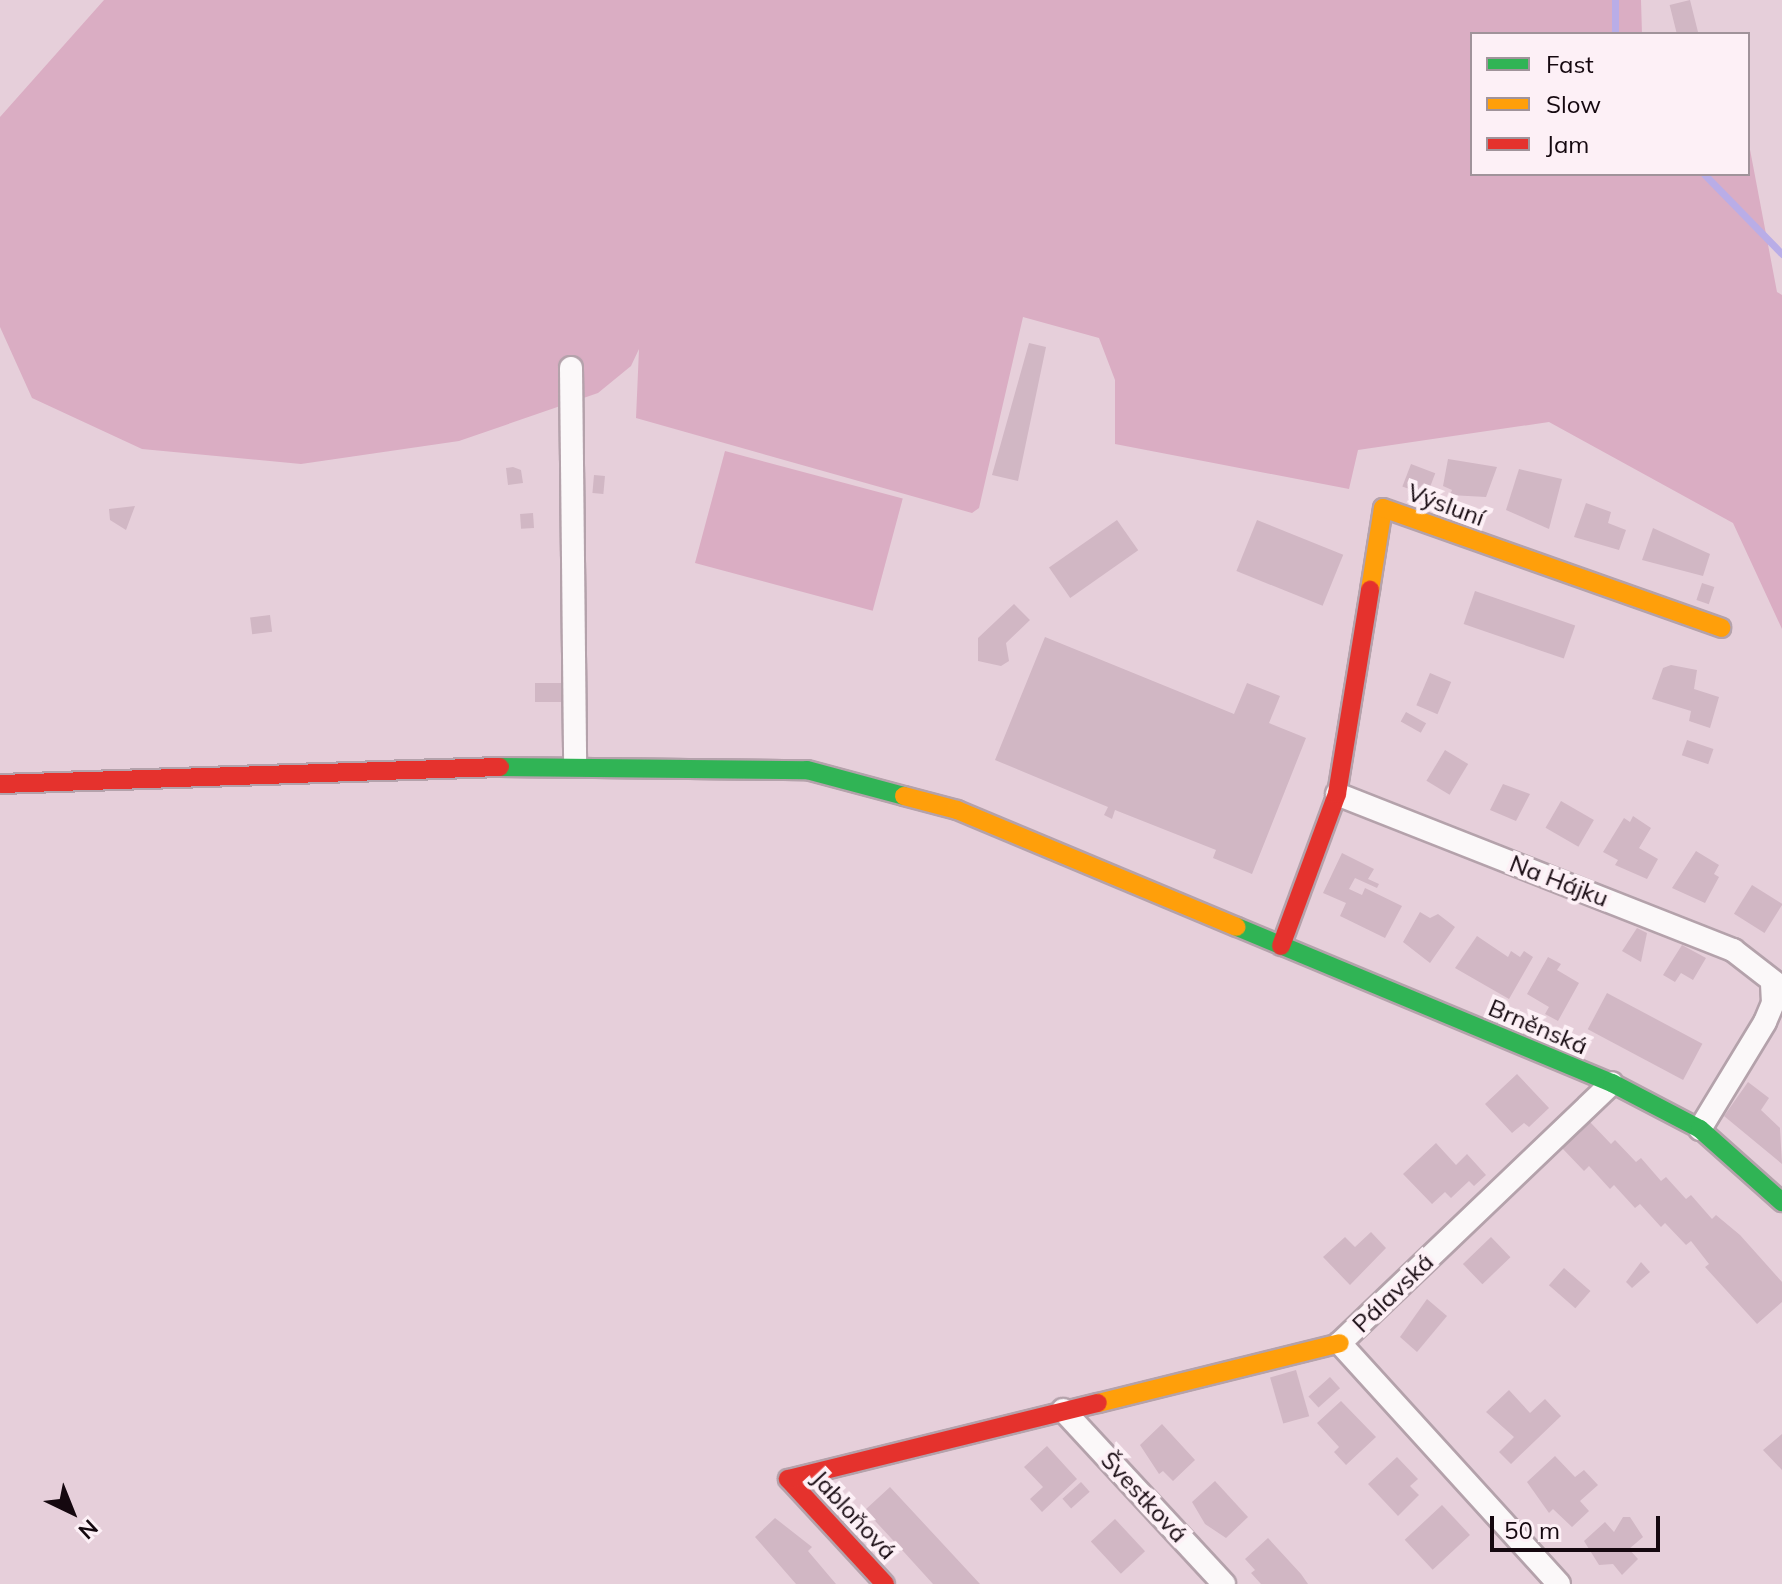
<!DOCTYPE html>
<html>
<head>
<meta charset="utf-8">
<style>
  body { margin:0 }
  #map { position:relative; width:1782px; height:1584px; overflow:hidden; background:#e6cfda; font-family:Mulish,sans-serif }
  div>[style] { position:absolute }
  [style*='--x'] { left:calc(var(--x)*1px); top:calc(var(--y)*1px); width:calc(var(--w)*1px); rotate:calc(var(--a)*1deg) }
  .green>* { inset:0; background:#daadc3; transform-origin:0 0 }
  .stream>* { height:7px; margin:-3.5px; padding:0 3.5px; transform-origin:3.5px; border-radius:3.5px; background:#b9ade7 }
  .building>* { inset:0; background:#d1b7c4; transform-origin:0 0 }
  .roads { filter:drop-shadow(2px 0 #b4a2ab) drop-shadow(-2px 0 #b4a2ab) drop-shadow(0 2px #b4a2ab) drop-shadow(0 -2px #b4a2ab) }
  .street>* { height:22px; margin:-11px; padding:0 11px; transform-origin:11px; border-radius:11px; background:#fbf8f9 }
  .fast>* { height:18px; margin:-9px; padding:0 9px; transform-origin:9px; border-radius:9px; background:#30b455 }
  .slow>* { height:18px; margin:-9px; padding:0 9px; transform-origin:9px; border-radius:9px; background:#ff9f0a }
  .jam>* { height:18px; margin:-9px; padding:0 9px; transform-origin:9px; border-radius:9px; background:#e5322d }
  span { translate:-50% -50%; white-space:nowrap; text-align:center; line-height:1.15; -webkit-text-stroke:8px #fdf0f6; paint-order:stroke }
  .street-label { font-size:24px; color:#15080f }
  .legend { position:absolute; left:1470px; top:32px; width:280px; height:144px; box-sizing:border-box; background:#fdf0f6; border:2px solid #a0939a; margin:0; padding:10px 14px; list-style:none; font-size:24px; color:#15080f }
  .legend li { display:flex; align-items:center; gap:16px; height:40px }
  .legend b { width:40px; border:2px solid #a0939a }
  .north { position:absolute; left:32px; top:1472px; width:80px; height:80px; -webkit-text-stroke:6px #fdf0f6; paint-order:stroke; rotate:137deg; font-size:22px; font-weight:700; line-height:32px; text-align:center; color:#15080f }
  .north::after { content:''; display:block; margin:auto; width:28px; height:36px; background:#15080f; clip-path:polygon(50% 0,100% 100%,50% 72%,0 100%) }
  .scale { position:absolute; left:1490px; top:1516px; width:170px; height:36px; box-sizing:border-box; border:4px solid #15080f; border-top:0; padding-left:10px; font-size:24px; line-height:28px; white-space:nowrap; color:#15080f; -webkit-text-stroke:6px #fdf0f6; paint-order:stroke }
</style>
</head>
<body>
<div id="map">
  <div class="green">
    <div style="clip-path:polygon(104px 0,1641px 0,1642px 34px,1472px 34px,1472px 174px,1748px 174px,1748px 139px,1777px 292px,1782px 295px,1782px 629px,1733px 523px,1549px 422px,1358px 450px,1349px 489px,1115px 444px,1115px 380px,1099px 338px,1023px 317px,979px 508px,972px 513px,636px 418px,639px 349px,631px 366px,598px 393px,459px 441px,301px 464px,142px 449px,32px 398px,0 327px,0 117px)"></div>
    <div style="left:725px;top:451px;width:184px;height:116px;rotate:15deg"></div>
  </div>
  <div class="stream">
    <div style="--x:1615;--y:34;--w:34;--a:-90"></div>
    <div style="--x:1704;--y:174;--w:112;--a:45.7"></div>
  </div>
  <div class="building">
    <div style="left:1690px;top:0;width:34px;height:21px;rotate:76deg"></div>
    <div style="clip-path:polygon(1029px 343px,1046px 347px,1018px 481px,992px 475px)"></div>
    <div style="clip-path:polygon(1448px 459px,1497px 467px,1486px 497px,1450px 495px,1452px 490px,1443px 486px)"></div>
    <div style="left:1411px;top:464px;width:26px;height:24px;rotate:21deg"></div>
    <div style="clip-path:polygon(513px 467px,521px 470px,523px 483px,508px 485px,506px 468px)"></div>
    <div style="clip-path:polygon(1519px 469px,1562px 479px,1549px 529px,1506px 510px)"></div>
    <div style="left:594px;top:475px;width:11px;height:18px;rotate:5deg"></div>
    <div style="clip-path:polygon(1586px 503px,1611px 512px,1608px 523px,1626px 530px,1619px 550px,1574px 537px)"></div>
    <div style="clip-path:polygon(135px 506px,126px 530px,110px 520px,109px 509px)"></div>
    <div style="left:533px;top:513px;width:15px;height:13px;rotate:86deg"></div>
    <div style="left:1117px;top:520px;width:37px;height:83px;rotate:55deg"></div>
    <div style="left:1257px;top:520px;width:93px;height:55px;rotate:22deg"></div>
    <div style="clip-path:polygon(1653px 528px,1710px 554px,1703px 576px,1642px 560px)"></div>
    <div style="left:1702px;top:583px;width:13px;height:18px;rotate:18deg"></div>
    <div style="left:1475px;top:591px;width:106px;height:35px;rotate:19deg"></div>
    <div style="clip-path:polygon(1014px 604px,1030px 620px,1006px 643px,1009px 661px,1001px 666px,978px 661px,978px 638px)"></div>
    <div style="left:270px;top:615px;width:17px;height:20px;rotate:83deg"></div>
    <div style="clip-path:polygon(1045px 637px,1234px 714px,1247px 683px,1280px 696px,1269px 723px,1306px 738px,1252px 874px,1213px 858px,1216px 850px,1115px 810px,1112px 819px,1104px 815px,1108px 807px,995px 760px)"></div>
    <div style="clip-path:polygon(1671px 665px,1697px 670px,1694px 689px,1719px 697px,1710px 728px,1689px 721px,1691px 711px,1652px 699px,1663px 668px)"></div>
    <div style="left:1430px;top:673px;width:23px;height:35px;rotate:23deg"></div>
    <div style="left:565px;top:683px;width:19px;height:30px;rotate:90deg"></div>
    <div style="left:1406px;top:712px;width:23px;height:11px;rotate:29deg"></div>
    <div style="left:1687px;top:740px;width:28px;height:16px;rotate:19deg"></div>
    <div style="left:1445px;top:750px;width:27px;height:36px;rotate:31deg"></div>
    <div style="clip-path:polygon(1503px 784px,1530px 794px,1516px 821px,1490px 810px)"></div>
    <div style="left:1561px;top:801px;width:38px;height:31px;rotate:30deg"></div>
    <div style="clip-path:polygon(1633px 816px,1651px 828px,1639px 848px,1658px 859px,1647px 879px,1615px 865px,1618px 860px,1603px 852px,1624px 818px,1630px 822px)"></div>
    <div style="clip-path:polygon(1696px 851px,1719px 865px,1714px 874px,1719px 877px,1705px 903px,1672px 888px)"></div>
    <div style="clip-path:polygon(1342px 853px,1374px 869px,1368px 879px,1379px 884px,1377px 888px,1355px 878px,1349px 889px,1362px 895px,1365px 888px,1402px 906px,1385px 938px,1340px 916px,1346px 903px,1323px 893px)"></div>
    <div style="left:1752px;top:885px;width:36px;height:34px;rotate:32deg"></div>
    <div style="clip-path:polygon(1420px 912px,1430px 918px,1438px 914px,1455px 927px,1430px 963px,1403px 942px)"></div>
    <div style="clip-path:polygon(1637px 928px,1647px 933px,1641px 962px,1622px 951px)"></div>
    <div style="clip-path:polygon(1477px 936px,1508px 957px,1511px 951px,1520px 957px,1524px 951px,1533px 957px,1509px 999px,1455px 968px)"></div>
    <div style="clip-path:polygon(1682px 945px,1706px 958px,1693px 980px,1681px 973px,1675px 982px,1663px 975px)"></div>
    <div style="clip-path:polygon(1548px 957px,1561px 964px,1557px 970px,1579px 983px,1558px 1021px,1545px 1014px,1549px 1007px,1527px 994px)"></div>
    <div style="left:1607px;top:993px;width:108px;height:41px;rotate:28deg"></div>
    <div style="clip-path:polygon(1517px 1074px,1549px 1108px,1529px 1127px,1524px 1123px,1512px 1133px,1485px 1104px)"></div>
    <div style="clip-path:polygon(1748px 1082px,1769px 1098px,1761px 1110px,1780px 1128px,1782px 1164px,1724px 1116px)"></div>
    <div style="clip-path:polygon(1590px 1122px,1611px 1144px,1615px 1140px,1636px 1162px,1641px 1158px,1661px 1181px,1666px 1177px,1686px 1199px,1691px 1195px,1712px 1219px,1716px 1215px,1740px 1235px,1782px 1282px,1782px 1302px,1757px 1324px,1705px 1267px,1709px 1264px,1691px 1241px,1686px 1245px,1665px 1223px,1661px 1227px,1640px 1204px,1635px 1208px,1614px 1185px,1610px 1189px,1589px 1166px,1584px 1171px,1562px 1148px)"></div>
    <div style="clip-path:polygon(1436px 1143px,1456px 1165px,1467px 1154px,1486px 1175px,1474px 1186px,1469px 1181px,1451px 1198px,1445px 1192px,1432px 1204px,1403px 1174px)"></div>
    <div style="clip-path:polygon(1371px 1232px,1386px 1248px,1350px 1285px,1323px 1257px,1345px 1237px,1355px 1247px)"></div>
    <div style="left:1491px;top:1237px;width:28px;height:39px;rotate:46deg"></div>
    <div style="clip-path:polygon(1641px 1262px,1650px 1272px,1632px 1288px,1626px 1282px)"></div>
    <div style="left:1564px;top:1268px;width:35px;height:23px;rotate:41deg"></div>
    <div style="clip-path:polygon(1427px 1299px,1447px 1316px,1417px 1352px,1400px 1337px)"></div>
    <div style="left:1296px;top:1370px;width:48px;height:27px;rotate:74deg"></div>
    <div style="left:1330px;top:1377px;width:15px;height:29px;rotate:48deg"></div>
    <div style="clip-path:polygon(1509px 1390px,1530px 1413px,1545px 1399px,1561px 1416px,1511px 1464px,1499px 1452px,1514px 1437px,1486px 1412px)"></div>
    <div style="clip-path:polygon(1341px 1401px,1376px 1437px,1346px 1465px,1334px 1452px,1339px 1447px,1317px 1423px)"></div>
    <div style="clip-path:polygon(1162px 1424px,1195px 1460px,1173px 1481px,1163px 1471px,1159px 1474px,1140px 1445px)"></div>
    <div style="clip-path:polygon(1782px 1434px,1782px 1470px,1763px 1450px)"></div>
    <div style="clip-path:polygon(1047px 1446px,1077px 1479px,1042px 1512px,1030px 1499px,1043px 1487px,1024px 1467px)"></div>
    <div style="clip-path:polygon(1555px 1456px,1575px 1477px,1584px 1470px,1598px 1485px,1580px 1501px,1589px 1511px,1572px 1527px,1553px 1509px,1549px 1513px,1527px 1482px)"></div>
    <div style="clip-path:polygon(1397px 1457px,1418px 1479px,1410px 1486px,1419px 1495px,1398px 1516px,1368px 1484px)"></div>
    <div style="clip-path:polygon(1215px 1481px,1248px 1517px,1226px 1538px,1205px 1524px,1192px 1502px)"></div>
    <div style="left:1081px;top:1482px;width:13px;height:25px;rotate:48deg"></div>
    <div style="clip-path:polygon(890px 1487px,942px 1543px,980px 1584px,933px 1584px,903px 1551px,865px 1510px)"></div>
    <div style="left:1442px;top:1505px;width:41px;height:51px;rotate:47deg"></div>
    <div style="clip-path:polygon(1623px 1517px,1630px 1517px,1643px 1537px,1629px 1549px,1638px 1559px,1622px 1575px,1613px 1564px,1599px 1565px,1584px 1541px,1605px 1522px,1614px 1532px)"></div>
    <div style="clip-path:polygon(775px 1518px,812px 1547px,808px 1551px,836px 1584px,796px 1584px,755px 1537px)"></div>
    <div style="left:1115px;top:1519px;width:44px;height:33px;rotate:47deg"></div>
    <div style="clip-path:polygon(1268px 1538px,1301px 1574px,1308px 1584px,1261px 1584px,1251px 1573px,1255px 1570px,1245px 1559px)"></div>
  </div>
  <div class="roads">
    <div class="street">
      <div style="--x:571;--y:368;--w:396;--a:89.4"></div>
      <div style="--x:1337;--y:794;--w:426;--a:21.5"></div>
      <div style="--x:1733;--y:950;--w:62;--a:37.8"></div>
      <div style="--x:1700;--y:1129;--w:125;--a:-58.7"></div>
      <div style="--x:1765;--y:1022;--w:21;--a:-67"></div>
      <div style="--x:1773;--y:1003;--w:20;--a:-93"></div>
      <div style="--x:1063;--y:1410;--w:237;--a:47.2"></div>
      <div style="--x:1559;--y:1584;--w:326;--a:-132.3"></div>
      <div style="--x:1340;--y:1343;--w:376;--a:-43.7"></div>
    </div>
    <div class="fast">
      <div style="--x:500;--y:767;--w:307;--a:0.6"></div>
      <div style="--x:807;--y:770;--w:100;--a:15"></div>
      <div style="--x:1237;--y:927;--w:406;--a:22.6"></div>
      <div style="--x:1612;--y:1083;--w:99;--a:27.6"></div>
      <div style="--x:1700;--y:1129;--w:110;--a:41.7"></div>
    </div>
    <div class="slow">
      <div style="--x:1370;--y:590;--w:83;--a:-81"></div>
      <div style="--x:1383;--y:508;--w:359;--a:19.5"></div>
      <div style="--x:904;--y:796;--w:55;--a:14.8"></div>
      <div style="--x:957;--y:810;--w:303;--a:22.7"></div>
      <div style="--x:1098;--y:1403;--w:249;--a:-13.9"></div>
    </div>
    <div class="jam">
      <div style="--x:0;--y:784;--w:500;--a:-1.95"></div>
      <div style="--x:1281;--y:946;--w:162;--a:-69.8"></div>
      <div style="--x:1337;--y:794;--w:207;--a:-80.8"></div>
      <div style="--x:885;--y:1584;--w:143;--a:-132.7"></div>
      <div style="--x:788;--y:1479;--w:319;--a:-13.8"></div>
    </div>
  </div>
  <div class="street-label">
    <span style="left:1446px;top:505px;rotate:20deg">Výsluní</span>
    <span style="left:1559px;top:881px;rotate:21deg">Na Hájku</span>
    <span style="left:1538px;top:1027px;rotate:23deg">Brněnská</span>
    <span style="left:1393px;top:1293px;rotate:-44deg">Pálavská</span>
    <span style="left:1144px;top:1497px;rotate:47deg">Švestková</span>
    <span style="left:854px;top:1515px;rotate:47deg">Jabloňová</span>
  </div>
  <ul class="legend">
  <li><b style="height:10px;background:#30b455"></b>Fast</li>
  <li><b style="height:10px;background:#ff9f0a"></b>Slow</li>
  <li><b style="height:10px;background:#e5322d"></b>Jam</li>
  </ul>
  <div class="north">N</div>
  <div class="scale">50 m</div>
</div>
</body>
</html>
